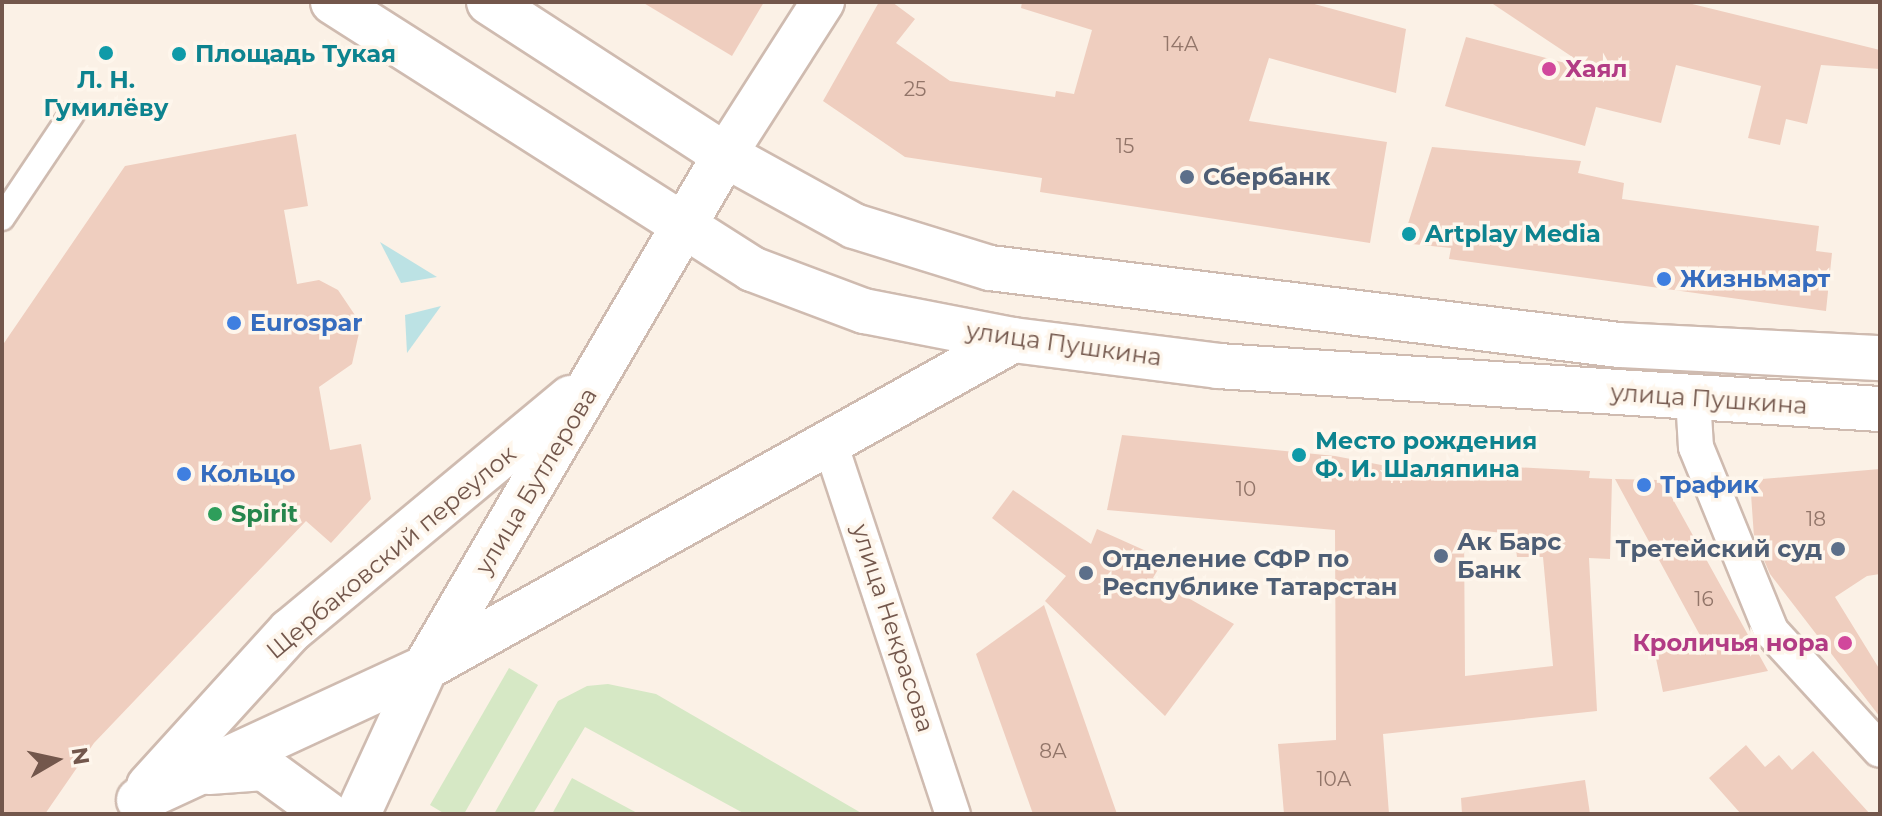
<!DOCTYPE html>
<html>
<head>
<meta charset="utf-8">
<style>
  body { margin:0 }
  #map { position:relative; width:1882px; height:816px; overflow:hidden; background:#fbf1e6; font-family:Montserrat,sans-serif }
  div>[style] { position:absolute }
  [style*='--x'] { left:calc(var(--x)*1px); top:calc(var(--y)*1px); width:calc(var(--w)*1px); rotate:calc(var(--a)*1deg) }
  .green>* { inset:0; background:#d6e8c5 }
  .water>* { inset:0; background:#bce2e4 }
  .building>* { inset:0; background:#efcebf }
  .roads { filter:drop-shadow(2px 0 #cfbbb0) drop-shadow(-2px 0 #cfbbb0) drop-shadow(0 2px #cfbbb0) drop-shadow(0 -2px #cfbbb0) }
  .pedestrian>* { height:24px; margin:-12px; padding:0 12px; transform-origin:12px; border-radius:12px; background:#fff }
  .minor>* { height:34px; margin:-17px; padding:0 17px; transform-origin:17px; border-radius:17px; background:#fff }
  .tertiary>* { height:42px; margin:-21px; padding:0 21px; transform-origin:21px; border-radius:21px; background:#fff }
  .secondary>* { height:44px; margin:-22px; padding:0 22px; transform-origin:22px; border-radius:22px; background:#fff }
  .dots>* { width:22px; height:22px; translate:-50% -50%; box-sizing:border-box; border:4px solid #fef6ec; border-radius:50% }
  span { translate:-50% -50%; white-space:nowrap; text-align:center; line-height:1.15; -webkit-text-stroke:7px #fef6ec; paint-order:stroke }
  .number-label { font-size:20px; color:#927569 }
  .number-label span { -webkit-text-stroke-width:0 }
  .culture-label { font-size:24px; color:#0d838f; font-weight:700 }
  .left { translate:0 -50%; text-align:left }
  .hotel-label { font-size:24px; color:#b23c85; font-weight:700 }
  .right { translate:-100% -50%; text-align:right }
  .service-label { font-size:24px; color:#4e5e75; font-weight:700 }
  .shop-label { font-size:24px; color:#366cbe; font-weight:700 }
  .street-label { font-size:24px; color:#73574c }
  .leisure-label { font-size:24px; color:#27864d; font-weight:700 }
  .frame { position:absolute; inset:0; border:4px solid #73574c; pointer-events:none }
  .north { position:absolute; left:16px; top:720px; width:80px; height:80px; -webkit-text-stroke:6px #fef6ec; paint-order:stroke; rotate:81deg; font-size:22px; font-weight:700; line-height:32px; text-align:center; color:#73574c }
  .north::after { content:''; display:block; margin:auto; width:28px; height:36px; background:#73574c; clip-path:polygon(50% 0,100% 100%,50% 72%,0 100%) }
</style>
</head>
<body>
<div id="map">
  <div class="green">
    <div style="clip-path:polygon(509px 668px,538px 685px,464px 814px,445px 814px,430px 805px)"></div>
    <div style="clip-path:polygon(608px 684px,656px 694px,863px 814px,745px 814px,585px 727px,533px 814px,494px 814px,558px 701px,587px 686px)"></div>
    <div style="clip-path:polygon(572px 778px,639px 814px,552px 814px)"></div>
  </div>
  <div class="water">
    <div style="clip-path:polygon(380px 242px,437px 277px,401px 283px)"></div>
    <div style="clip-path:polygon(441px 306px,407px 353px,405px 315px)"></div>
  </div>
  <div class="building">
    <div style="clip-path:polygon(642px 2px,764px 2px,732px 56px)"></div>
    <div style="clip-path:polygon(879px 2px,892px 2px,915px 19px,896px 43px,950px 81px,1055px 97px,1056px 91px,1074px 94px,1092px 30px,1021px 8px,1022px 2px,1307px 2px,1406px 29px,1396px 93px,1269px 58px,1249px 121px,1387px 142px,1370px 243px,1040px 192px,1042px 178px,905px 157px,823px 101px)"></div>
    <div style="clip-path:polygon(1490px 2px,1684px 2px,1880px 50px,1880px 69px,1821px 65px,1807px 124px,1786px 119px,1780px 145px,1748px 138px,1761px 86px,1676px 65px,1661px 123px,1596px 107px,1585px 146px,1445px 106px,1466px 37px,1592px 70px)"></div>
    <div style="clip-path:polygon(296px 134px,308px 206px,284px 210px,297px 284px,319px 280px,338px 290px,361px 324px,352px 364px,319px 387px,330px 450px,361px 444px,371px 499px,331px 543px,306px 521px,94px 743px,45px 814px,2px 814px,2px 346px,125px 166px)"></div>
    <div style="clip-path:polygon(1432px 147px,1581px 161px,1578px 173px,1624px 183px,1622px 199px,1819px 226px,1816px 251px,1832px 253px,1826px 311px,1449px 259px,1451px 248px,1402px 243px)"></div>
    <div style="clip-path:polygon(evenodd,1122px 435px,1335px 456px,1402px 469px,1455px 464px,1590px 471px,1589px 478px,1612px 479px,1610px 559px,1589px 558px,1597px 711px,1383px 734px,1389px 814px,1284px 814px,1278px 744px,1336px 740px,1335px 530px,1107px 510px,1122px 435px,1464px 529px,1514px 534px,1517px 557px,1543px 557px,1553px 666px,1465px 676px,1464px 529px)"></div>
    <div style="clip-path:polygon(1880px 469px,1880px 574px,1867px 576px,1835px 597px,1880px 670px,1880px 717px,1770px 574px,1754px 537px,1750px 480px)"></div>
    <div style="clip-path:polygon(1615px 479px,1657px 480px,1670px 494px,1768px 671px,1663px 692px,1654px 649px,1702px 639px)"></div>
    <div style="clip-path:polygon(1013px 490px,1091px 544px,1097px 529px,1164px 559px,1153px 578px,1234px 624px,1165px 716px,1045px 601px,1066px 576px,992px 518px)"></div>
    <div style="clip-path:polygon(1044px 605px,1117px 814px,1033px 814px,976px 654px)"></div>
    <div style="clip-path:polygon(1746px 745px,1765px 767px,1779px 755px,1792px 770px,1813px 751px,1870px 814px,1741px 814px,1709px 778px)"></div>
    <div style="clip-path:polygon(1585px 780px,1590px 814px,1462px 814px,1461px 798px)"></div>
  </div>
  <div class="roads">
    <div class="pedestrian">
      <div style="--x:2;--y:218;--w:125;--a:-56.1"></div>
    </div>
    <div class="minor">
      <div style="--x:1693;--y:397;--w:50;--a:86.6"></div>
      <div style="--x:1696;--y:447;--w:199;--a:67.8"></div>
      <div style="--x:1771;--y:631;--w:161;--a:47.5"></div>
      <div style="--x:830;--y:443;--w:391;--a:71.7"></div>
    </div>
    <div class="tertiary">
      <div style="--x:725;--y:155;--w:182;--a:-57.4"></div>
    </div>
    <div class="secondary">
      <div style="--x:333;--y:2;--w:497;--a:32.5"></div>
      <div style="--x:752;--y:269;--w:120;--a:20.6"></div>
      <div style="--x:864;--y:311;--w:152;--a:11"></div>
      <div style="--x:1013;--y:340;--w:207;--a:7.2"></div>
      <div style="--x:1218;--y:366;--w:663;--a:3.72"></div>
      <div style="--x:489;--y:2;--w:281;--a:33"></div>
      <div style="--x:725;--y:155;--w:147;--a:28.8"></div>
      <div style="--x:854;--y:226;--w:142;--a:17.2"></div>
      <div style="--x:990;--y:268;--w:634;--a:6.98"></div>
      <div style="--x:1619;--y:345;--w:261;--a:2.9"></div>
      <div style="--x:209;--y:772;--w:55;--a:-4.2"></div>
      <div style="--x:264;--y:768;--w:78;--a:36.1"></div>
      <div style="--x:149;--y:786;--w:210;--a:-47.7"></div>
      <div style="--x:290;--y:631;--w:365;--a:-39.7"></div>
      <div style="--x:139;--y:800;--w:315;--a:-24.8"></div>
      <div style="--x:425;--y:668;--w:673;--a:-29.15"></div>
      <div style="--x:358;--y:814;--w:161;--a:-65.3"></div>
      <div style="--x:425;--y:668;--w:594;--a:-59.68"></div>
    </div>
  </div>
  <div class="dots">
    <div style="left:106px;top:53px;background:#0f9aa8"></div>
    <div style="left:179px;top:54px;background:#0f9aa8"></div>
    <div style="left:1549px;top:69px;background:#d1479c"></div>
    <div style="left:1187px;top:177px;background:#5c6f8a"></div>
    <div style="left:1409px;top:234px;background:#0f9aa8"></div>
    <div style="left:1664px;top:279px;background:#3f7fe0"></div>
    <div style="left:234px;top:323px;background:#3f7fe0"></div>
    <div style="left:1299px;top:455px;background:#0f9aa8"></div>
    <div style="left:184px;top:474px;background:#3f7fe0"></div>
    <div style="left:1644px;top:485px;background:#3f7fe0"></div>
    <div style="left:215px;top:514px;background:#2e9e5b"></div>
    <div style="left:1838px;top:549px;background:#5c6f8a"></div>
    <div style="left:1441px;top:556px;background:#5c6f8a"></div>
    <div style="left:1086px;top:573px;background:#5c6f8a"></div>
    <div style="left:1845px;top:643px;background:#d1479c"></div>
  </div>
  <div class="number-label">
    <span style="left:1181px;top:44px">14А</span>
    <span style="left:915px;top:89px">25</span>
    <span style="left:1125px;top:146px">15</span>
    <span style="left:1246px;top:489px">10</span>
    <span style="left:1816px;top:519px">18</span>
    <span style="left:1704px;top:599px">16</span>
    <span style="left:1053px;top:751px">8А</span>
    <span style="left:1334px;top:779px">10А</span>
  </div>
  <div class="culture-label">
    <span class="left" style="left:195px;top:54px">Площадь Тукая</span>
    <span style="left:106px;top:94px">Л. Н.<br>Гумилёву</span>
    <span class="left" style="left:1425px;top:234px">Artplay Media</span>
    <span class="left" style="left:1315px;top:455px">Место рождения<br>Ф. И. Шаляпина</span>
  </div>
  <div class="hotel-label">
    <span class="left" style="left:1565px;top:69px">Хаял</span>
    <span class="right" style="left:1829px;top:643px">Кроличья нора</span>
  </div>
  <div class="service-label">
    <span class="left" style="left:1203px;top:177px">Сбербанк</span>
    <span class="left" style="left:1457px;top:556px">Ак Барс<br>Банк</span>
    <span class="right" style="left:1822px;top:549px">Третейский суд</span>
    <span class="left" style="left:1102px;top:573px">Отделение СФР по<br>Республике Татарстан</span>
  </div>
  <div class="shop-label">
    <span class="left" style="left:1680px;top:279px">Жизньмарт</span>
    <span class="left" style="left:250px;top:323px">Eurospar</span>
    <span class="left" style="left:200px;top:474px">Кольцо</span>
    <span class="left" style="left:1660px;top:485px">Трафик</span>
  </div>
  <div class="street-label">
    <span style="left:1064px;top:344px;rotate:8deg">улица Пушкина</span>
    <span style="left:1709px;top:399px;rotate:4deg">улица Пушкина</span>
    <span style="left:536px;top:481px;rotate:-59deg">улица Бутлерова</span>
    <span style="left:391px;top:552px;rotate:-40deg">Щербаковский переулок</span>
    <span style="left:893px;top:628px;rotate:72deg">улица Некрасова</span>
  </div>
  <div class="leisure-label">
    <span class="left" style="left:231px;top:514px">Spirit</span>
  </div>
  <div class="frame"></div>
  <div class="north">N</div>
</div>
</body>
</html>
